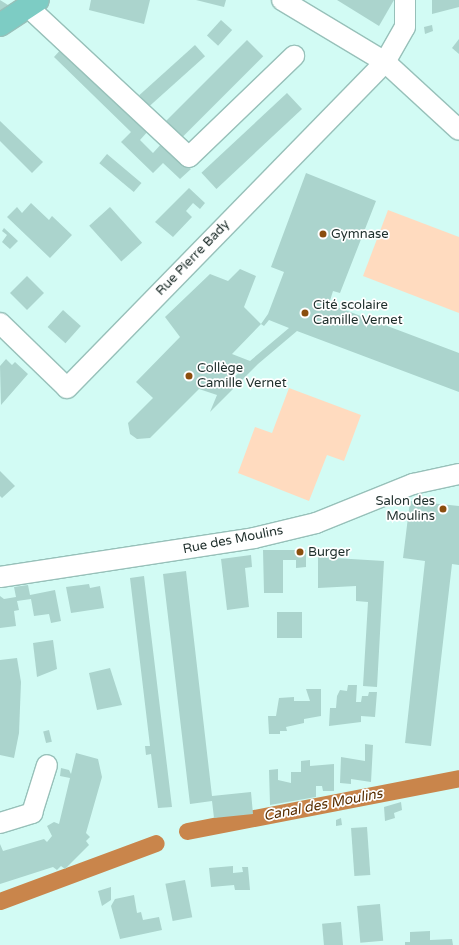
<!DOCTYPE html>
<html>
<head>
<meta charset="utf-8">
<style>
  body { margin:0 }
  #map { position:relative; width:459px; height:945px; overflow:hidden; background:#d2fbf4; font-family:"Varela Round",sans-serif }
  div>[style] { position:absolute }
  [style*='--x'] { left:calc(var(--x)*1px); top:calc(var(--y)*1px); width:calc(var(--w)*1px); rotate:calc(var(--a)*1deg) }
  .green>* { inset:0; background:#ffdbbf }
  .canal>* { height:17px; margin:-8.5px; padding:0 8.5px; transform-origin:8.5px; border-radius:8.5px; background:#c9854b }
  .building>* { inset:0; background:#abd4cd; transform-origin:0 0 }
  .roads { filter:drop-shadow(1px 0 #97c0b9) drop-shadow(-1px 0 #97c0b9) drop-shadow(0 1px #97c0b9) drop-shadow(0 -1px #97c0b9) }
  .minor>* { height:20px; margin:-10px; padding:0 10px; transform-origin:10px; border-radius:10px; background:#fff }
  .major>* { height:22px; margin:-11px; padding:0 11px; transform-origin:11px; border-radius:11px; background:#7dccc4 }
  .dots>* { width:11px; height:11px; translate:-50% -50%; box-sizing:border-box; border:2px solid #fff; border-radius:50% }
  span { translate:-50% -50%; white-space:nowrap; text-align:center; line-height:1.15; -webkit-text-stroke:3.5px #fff; paint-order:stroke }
  .poi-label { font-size:13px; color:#1e2e2b }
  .left { translate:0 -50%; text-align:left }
  .right { translate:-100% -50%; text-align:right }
  .street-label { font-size:13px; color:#1e2e2b }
  .water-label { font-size:14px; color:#5a2e00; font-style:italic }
</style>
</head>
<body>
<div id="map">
  <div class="green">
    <div style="clip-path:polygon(388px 210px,459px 237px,459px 313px,363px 276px)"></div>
    <div style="clip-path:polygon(289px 388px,361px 415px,344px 461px,327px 455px,309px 501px,238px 473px,255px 427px,272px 433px)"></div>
  </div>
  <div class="canal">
    <div style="--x:187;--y:831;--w:277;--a:-11"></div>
    <div style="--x:0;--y:901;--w:166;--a:-20.4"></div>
  </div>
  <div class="building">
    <div style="clip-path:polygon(0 0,8px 5px,0 11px)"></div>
    <div style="clip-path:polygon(91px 0,150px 0,144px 24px,89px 10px)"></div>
    <div style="clip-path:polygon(196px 0,226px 0,224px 7px)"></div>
    <div style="clip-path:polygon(337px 0,394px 0,379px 26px)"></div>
    <div style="clip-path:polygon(432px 0,459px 0,459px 7px,432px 14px)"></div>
    <div style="left:221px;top:20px;width:15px;height:21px;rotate:42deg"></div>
    <div style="clip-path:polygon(432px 25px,433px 31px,425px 34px,424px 27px)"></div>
    <div style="clip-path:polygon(459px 39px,459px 54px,452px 48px)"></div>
    <div style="left:247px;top:40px;width:23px;height:116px;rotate:45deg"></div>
    <div style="left:195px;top:45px;width:15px;height:75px;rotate:48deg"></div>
    <div style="clip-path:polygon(63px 47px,149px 130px,140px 140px,153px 153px,163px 142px,191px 169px,180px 179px,163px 163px,153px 173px,121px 142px,131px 132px,54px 57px)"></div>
    <div style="left:287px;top:93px;width:22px;height:117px;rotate:47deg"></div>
    <div style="clip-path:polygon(0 121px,43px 162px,32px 173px,0 141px)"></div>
    <div style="left:107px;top:154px;width:45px;height:12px;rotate:40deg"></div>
    <div style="clip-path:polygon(evenodd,306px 173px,376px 201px,340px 293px,333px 291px,329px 304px,459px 353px,459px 392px,297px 331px,258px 364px,210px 412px,217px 395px,199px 389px,150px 438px,137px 439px,130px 434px,128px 423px,153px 398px,136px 382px,180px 337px,165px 317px,210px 274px,228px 281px,240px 269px,256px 276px,244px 307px,261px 324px,232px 354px,250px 361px,289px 328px,269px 320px,264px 326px,261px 324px,268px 314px,284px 272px,271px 267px,306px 173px,236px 364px,244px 367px,230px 382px,236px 364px)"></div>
    <div style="clip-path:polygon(189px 188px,205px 203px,200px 209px,193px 203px,186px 211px,192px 217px,173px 237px,155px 222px)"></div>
    <div style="clip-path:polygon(31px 203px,49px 220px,52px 216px,72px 235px,50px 258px,7px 217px,17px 207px,22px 213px)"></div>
    <div style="left:110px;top:207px;width:48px;height:28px;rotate:48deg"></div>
    <div style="clip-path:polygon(4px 228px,18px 241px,10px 249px,2px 242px,7px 235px,2px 231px)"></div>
    <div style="left:27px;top:276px;width:24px;height:24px;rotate:45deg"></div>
    <div style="left:63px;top:310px;width:24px;height:23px;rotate:42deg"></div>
    <div style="clip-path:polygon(6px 359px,12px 365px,15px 362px,28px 374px,1px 405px,0 366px)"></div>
    <div style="clip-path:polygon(0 471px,15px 486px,2px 498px,0 496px)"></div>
    <div style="clip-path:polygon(410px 501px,459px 506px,459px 565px,452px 564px,431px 746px,405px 743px,425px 561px,403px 558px)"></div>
    <div style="clip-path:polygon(263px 550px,306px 550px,306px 567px,296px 568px,296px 560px,283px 560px,283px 593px,264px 593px)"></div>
    <div style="clip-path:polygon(251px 555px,252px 567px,245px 568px,249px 607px,227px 610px,221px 559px)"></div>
    <div style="clip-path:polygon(318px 557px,384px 561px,377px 687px,363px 686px,368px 602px,356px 601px,356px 586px,318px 588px)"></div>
    <div style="clip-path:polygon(186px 571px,212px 796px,251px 792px,253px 814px,214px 818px,212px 801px,190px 804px,163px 574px)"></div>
    <div style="clip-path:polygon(144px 576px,172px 807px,158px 808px,151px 754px,146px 755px,145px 746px,150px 746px,130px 578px)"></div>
    <div style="clip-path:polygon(89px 584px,90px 588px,100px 586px,104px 608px,71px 613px,66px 587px)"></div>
    <div style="clip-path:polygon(28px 585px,30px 595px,55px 590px,61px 621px,51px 623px,49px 614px,34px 616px,31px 599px,17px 601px,19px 610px,14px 611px,16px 626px,0 628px,0 596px,4px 599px,16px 597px,14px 587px)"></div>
    <div style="left:277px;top:612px;width:25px;height:26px"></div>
    <div style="clip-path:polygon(53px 640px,57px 669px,37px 677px,33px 643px)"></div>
    <div style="clip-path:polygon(17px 658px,21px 682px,19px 733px,14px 758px,0 755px,0 660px)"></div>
    <div style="clip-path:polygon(110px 668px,122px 705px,97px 710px,89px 673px)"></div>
    <div style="clip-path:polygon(348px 685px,357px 685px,356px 702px,361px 702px,362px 696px,368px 696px,369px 692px,377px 692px,375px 717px,361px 716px,361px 722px,329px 726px,330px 708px,336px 708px,337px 696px,340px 690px,347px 691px)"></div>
    <div style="clip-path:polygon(306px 689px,321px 689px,321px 716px,304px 719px,304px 723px,286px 727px,287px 731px,280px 731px,280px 734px,269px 734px,268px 716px,276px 716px,279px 698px,294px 697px,294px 701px,310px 701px)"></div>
    <div style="left:49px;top:730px;width:12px;height:6px;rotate:76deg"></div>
    <div style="clip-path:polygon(365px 744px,373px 745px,371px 782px,351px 779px,351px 784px,340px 783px,341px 757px,365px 761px)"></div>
    <div style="clip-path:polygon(76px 753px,98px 759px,102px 777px,86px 833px,90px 837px,86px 841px,89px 845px,65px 869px,61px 866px,57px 870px,53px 867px,0 884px,0 844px,3px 851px,44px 839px,47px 842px,52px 836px,47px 826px,54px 822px,59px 824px,70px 778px,60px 776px,61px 768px,69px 770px,71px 774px)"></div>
    <div style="clip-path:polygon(310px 760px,310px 766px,334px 764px,334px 791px,323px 791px,322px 786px,316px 786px,316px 797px,270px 805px,269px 770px,278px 769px,278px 780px,291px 783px,291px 772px,301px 772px,301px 761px)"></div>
    <div style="clip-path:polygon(401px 802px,402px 810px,394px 813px,395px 818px,385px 821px,384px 807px)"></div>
    <div style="clip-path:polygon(341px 818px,342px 825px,336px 826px,336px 820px)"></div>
    <div style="left:367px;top:827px;width:48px;height:16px;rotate:86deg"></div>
    <div style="clip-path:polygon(233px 866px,233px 873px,243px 872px,242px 867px,248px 867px,250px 890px,235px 890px,234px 885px,211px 887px,209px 868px)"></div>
    <div style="left:185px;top:880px;width:38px;height:20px;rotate:79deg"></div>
    <div style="clip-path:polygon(111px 887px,111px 900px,102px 906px,98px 891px)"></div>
    <div style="clip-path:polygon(134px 895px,137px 913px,141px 912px,143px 920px,159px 917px,162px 930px,120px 939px,111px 906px,115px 899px)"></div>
    <div style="left:380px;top:904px;width:37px;height:23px;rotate:85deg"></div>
    <div style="left:341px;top:922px;width:23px;height:19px;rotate:85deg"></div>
    <div style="clip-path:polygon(430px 931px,430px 940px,452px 939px,453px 945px,405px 945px,405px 942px,410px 942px,410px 932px)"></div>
  </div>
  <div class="roads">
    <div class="minor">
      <div style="--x:282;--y:0;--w:120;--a:31"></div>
      <div style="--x:385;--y:62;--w:100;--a:42.6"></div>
      <div style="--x:27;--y:6;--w:221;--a:43"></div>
      <div style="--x:189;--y:157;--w:146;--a:-43.9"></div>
      <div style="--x:0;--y:323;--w:93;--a:44.1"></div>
      <div style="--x:67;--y:388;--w:455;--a:-45.7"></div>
      <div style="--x:385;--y:62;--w:40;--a:-60.3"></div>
      <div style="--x:405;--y:27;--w:27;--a:-90"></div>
      <div style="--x:0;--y:577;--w:257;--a:-8.7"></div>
      <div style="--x:254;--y:538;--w:64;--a:-13.6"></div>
      <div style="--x:316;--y:523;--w:105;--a:-21.9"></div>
      <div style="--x:413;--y:484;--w:47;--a:-12.3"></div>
      <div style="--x:0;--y:823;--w:34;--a:-17"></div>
      <div style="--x:32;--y:813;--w:50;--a:-72.6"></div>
    </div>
    <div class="major">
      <div style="--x:0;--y:25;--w:45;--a:-33.3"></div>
    </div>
  </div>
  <div class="dots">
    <div style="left:323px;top:234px;background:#8b4e0e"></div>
    <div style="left:305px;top:313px;background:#8b4e0e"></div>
    <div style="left:189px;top:376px;background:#8b4e0e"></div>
    <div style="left:443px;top:509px;background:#8b4e0e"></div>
    <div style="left:300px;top:552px;background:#8b4e0e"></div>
  </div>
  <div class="poi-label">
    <span class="left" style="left:331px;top:234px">Gymnase</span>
    <span class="left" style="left:313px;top:313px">Cité scolaire<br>Camille Vernet</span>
    <span class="left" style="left:197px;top:376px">Collège<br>Camille Vernet</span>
    <span class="right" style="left:435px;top:509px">Salon des<br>Moulins</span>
    <span class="left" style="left:308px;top:552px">Burger</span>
  </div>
  <div class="street-label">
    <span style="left:193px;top:258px;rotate:-46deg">Rue Pierre Bady</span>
    <span style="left:233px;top:540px;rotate:-11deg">Rue des Moulins</span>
  </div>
  <div class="water-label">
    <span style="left:323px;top:805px;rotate:-11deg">Canal des Moulins</span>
  </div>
</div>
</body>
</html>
